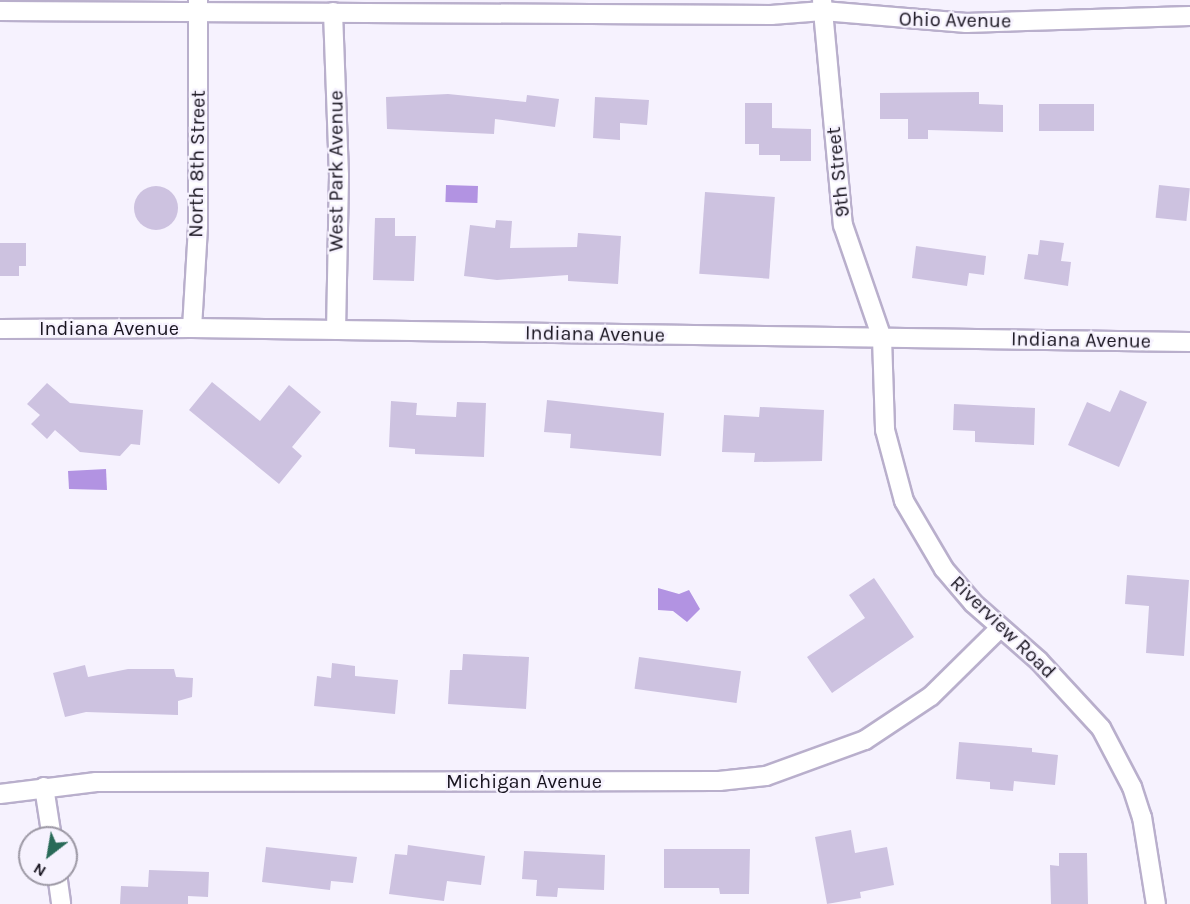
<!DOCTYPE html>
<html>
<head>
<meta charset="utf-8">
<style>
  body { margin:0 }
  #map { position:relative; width:1190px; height:904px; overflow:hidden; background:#f6f2fe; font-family:Karla,sans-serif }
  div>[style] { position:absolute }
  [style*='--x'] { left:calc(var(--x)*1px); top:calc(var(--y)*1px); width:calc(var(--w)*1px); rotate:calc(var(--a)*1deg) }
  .water>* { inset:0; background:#b293e2; transform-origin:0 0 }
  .building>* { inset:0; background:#cdc2e0; transform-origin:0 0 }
  .round { border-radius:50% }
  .roads { filter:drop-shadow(2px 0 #b9afcc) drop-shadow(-2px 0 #b9afcc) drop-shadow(0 2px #b9afcc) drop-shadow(0 -2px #b9afcc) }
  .minor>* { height:18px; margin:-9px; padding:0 9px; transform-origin:9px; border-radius:9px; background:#fff }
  span { translate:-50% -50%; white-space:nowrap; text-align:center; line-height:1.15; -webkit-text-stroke:4.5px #f6f2fe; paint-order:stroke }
  .street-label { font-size:20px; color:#18141f }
  .north { position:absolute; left:18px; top:826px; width:60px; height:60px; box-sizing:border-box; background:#f6f2fe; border:2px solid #9d99a5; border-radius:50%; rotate:211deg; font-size:16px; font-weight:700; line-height:24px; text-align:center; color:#18141f }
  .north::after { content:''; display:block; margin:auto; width:21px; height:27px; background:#296a58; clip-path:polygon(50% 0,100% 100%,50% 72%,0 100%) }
</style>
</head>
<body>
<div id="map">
  <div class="water">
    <div style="left:446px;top:185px;width:32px;height:17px;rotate:2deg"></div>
    <div style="clip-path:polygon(106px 469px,107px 490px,69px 489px,68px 471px)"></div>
    <div style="clip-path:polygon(658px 588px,679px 594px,689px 590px,700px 609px,687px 622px,673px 611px,658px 610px)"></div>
  </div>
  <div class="building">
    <div style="clip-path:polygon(979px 92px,979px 104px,1003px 105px,1003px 132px,928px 130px,928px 139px,908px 139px,908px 119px,880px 119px,880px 93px)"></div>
    <div style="clip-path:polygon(448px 94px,526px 102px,527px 95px,559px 99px,555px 127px,495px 119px,494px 134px,387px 129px,386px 97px)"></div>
    <div style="clip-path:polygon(595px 97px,649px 100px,647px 125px,620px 123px,620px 140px,593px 138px)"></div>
    <div style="clip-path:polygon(745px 103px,772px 103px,772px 128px,811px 129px,811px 161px,780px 161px,780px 155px,759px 155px,759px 144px,745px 144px)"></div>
    <div style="left:1094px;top:104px;width:27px;height:55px;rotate:90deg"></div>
    <div style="left:1159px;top:185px;width:31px;height:33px;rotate:6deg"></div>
    <div class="round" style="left:134px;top:186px;width:44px;height:44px"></div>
    <div style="left:705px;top:192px;width:70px;height:82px;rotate:4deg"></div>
    <div style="clip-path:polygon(375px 218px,395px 218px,395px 236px,416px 236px,414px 281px,373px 280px)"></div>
    <div style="clip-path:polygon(496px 220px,512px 221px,510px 248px,577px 247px,578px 233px,621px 236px,618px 284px,568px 281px,568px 275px,497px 280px,464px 276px,470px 225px,495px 228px)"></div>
    <div style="clip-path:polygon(1040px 240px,1064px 243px,1061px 261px,1071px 262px,1068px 286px,1024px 279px,1028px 254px,1038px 255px)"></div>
    <div style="clip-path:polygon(0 243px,26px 243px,26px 266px,19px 266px,19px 276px,0 276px)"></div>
    <div style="clip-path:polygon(916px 246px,986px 256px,984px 275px,969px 273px,967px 286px,912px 278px)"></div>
    <div style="clip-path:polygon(212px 382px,260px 421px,289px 385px,321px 412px,292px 447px,302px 456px,279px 484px,189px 410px)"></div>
    <div style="clip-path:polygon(47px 383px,70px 403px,143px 410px,140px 445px,131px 444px,120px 456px,80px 452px,55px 430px,47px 439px,31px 424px,40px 415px,27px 404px)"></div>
    <div style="clip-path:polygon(1120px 390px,1147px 402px,1119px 467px,1068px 445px,1087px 402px,1110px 412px)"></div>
    <div style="clip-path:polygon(547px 400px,664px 413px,661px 456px,570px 448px,571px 434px,544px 432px)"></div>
    <div style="clip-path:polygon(391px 401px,417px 403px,416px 415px,456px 417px,457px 402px,486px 403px,484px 457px,415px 454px,415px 449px,389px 447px)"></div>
    <div style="clip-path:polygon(954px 404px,1035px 408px,1034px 445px,975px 442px,975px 431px,953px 430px)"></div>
    <div style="clip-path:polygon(760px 407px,824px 410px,822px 461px,754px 462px,755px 453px,722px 452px,724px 415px,759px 417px)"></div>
    <div style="clip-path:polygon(1127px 575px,1189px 580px,1184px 656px,1146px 653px,1149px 606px,1125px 604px)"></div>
    <div style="clip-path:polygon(874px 578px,914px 637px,832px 693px,807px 657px,865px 618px,849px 595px)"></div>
    <div style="clip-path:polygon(463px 654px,529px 657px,526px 709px,448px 704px,450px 670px,462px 670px)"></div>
    <div style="left:639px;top:657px;width:103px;height:32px;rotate:8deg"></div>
    <div style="clip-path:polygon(332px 663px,355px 666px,355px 676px,398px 680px,395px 714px,314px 706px,317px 676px,331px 678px)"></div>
    <div style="clip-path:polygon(85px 665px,88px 677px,128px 669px,174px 669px,176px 677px,193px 678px,192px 697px,178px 701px,178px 715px,86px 712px,65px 717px,53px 673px)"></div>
    <div style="clip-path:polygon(959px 742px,1032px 748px,1032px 752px,1058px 755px,1055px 785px,1014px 781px,1013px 791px,990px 789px,990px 782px,956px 779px)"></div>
    <div style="clip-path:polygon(851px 830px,855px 853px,887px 847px,894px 885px,860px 892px,861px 898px,827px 904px,815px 837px)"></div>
    <div style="clip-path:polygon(408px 845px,485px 856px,481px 885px,447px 881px,444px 901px,389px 894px,395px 854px,407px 855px)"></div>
    <div style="clip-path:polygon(266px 847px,357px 857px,353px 883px,331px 881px,330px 890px,262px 882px)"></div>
    <div style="clip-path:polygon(664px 849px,750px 849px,749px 894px,720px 894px,719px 888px,664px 888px)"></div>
    <div style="clip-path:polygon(524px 851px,605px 855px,604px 890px,558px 888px,557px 897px,536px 896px,537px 880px,522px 879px)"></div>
    <div style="clip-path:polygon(1059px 853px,1087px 853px,1088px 904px,1051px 904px,1050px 865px,1059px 866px)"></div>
    <div style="clip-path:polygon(149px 870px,209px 872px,208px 897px,188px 896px,188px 904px,120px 904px,121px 886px,148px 887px)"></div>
  </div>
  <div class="roads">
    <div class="minor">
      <div style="--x:822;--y:0;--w:226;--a:84.7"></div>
      <div style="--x:843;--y:225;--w:120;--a:71"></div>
      <div style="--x:882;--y:338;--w:92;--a:88.1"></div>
      <div style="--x:885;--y:430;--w:73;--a:75"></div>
      <div style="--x:904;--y:501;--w:79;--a:59.5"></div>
      <div style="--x:944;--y:569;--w:45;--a:49.5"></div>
      <div style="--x:973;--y:603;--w:88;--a:41.3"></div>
      <div style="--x:1039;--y:661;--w:91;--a:47.2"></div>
      <div style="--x:1101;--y:728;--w:67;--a:62.3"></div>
      <div style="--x:1132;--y:787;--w:32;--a:72"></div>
      <div style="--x:1142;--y:817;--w:88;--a:80.9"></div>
      <div style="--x:0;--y:11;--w:771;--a:0.3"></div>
      <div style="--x:771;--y:15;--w:52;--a:-4.4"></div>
      <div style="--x:823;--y:11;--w:144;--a:4.8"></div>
      <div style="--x:966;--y:23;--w:224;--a:-1.8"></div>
      <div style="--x:333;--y:12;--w:164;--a:87.9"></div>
      <div style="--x:339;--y:176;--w:154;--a:91.1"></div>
      <div style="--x:192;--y:328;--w:102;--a:-86.6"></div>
      <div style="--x:198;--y:226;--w:226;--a:-90"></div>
      <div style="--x:0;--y:329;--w:192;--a:-0.3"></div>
      <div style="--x:192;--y:328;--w:998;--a:0.8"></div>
      <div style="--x:44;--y:787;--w:52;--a:81.1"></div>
      <div style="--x:0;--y:794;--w:97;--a:-7.1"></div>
      <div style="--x:96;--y:782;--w:623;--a:-0.09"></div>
      <div style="--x:719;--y:781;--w:47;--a:-6.1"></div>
      <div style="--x:766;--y:776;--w:105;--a:-20"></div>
      <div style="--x:865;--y:740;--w:79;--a:-33.7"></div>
      <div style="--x:931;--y:696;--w:97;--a:-44.6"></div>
      <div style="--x:57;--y:874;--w:30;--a:82"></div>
    </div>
  </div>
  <div class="street-label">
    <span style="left:955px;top:20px;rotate:1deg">Ohio Avenue</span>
    <span style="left:197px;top:164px;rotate:-89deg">North 8th Street</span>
    <span style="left:336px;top:171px;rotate:-90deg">West Park Avenue</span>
    <span style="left:838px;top:172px;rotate:-96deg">9th Street</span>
    <span style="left:109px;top:328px">Indiana Avenue</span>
    <span style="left:595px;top:334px;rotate:1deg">Indiana Avenue</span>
    <span style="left:1081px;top:340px;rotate:1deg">Indiana Avenue</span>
    <span style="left:1003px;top:627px;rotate:44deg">Riverview Road</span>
    <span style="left:524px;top:781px">Michigan Avenue</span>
  </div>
  <div class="north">N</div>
</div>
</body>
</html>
